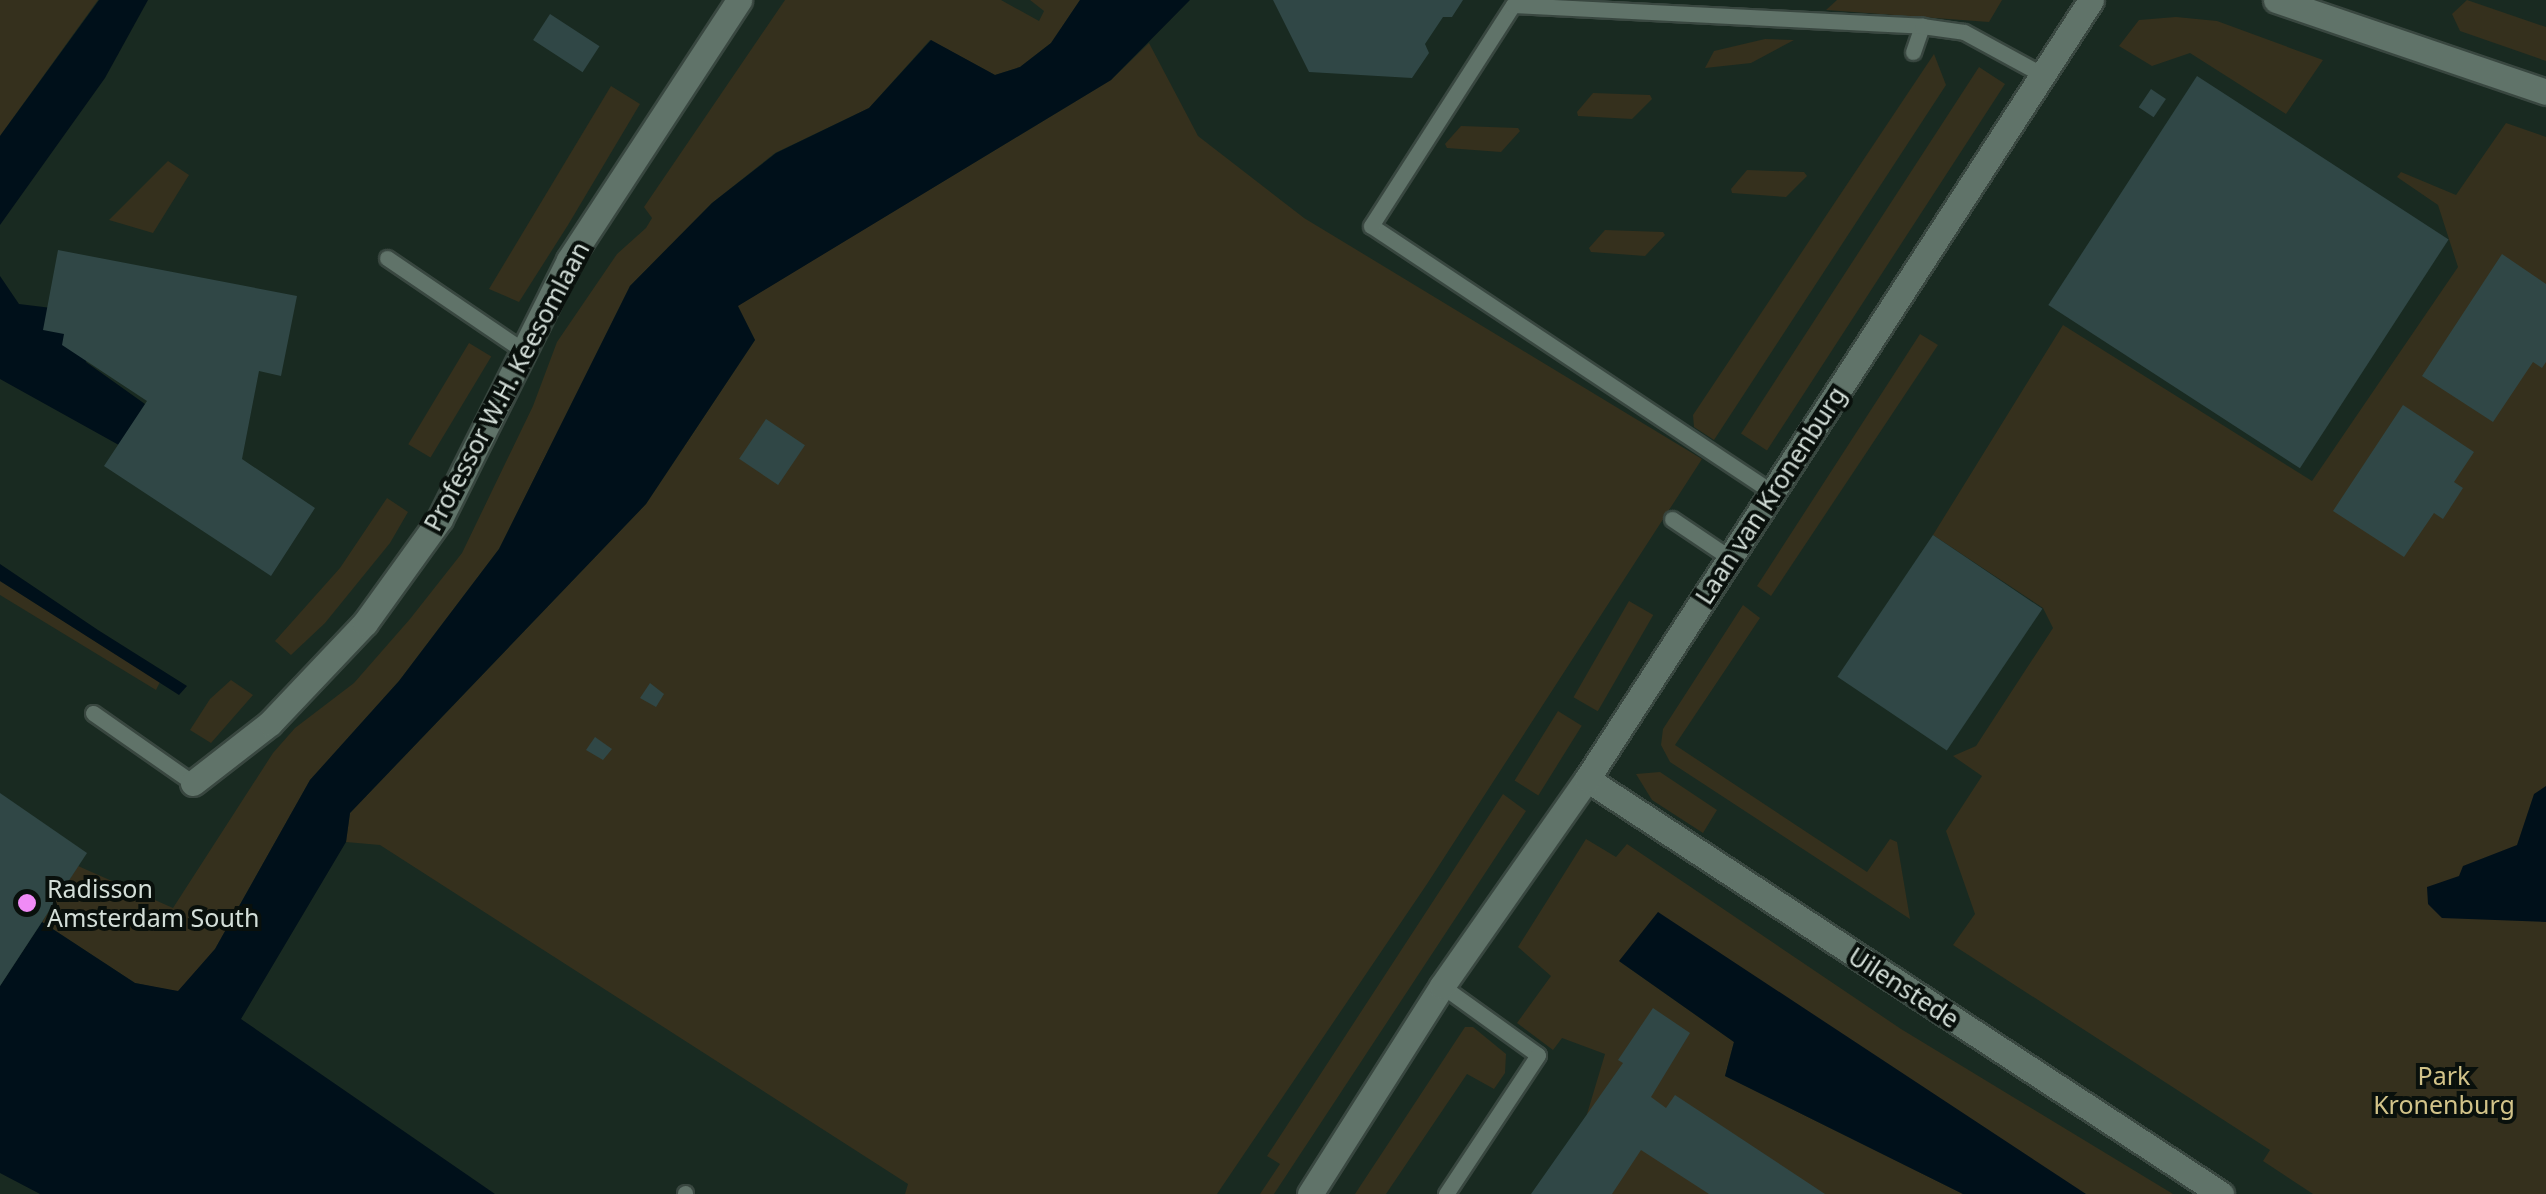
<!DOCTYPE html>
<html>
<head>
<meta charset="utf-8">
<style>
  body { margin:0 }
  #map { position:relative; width:2546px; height:1194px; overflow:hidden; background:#192a21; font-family:"Noto Sans",sans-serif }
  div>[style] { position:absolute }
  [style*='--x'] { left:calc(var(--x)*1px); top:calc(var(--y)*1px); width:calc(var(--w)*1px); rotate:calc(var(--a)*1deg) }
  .green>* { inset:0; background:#35301d; transform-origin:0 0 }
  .water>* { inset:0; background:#00101a }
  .building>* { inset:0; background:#304746; transform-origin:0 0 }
  .roads { filter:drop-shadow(2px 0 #394740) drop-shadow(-2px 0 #394740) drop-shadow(0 2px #394740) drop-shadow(0 -2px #394740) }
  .service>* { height:15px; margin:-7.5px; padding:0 7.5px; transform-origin:7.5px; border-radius:7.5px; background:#607369 }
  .minor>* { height:25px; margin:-12.5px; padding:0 12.5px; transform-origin:12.5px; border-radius:12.5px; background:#607369 }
  .dots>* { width:28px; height:28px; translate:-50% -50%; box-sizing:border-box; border:5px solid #09100c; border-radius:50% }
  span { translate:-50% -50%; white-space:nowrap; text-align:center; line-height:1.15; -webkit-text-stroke:8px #09100c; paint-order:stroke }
  .street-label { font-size:25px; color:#d3ded8 }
  .poi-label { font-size:25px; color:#d3ded8 }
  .left { translate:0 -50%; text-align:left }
  .park-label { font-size:25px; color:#d2c389 }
</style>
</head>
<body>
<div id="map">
  <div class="green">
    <div style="clip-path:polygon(0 0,98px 0,0 136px)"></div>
    <div style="clip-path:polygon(785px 0,1001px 0,1039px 21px,1044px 11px,1030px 0,1080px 0,1051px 43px,1020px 67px,995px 75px,930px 40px,869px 108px,775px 153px,712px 203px,630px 286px,499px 549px,399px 681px,310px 780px,215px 949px,178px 992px,135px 983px,42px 922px,78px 866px,173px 908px,273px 753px,295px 728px,354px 683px,410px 619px,462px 553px,533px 406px,557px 342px,617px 254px,646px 228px,652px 218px,644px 207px)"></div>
    <div style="clip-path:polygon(1837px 0,2002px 0,1989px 22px,1826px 10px)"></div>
    <div style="clip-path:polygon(2467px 0,2546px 27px,2546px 61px,2460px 31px,2452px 14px)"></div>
    <div style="clip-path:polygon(2176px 17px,2217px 21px,2323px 60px,2286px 114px,2190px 53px,2152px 66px,2119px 46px,2139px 20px)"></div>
    <div style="clip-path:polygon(1765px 39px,1794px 40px,1751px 63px,1705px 68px,1714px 51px)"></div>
    <div style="clip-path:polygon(1149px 43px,1198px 136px,1304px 218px,1702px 459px,1427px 884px,1217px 1194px,905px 1194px,908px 1184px,380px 845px,346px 842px,350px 813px,646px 504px,755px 340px,737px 306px,1111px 80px)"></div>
    <div style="clip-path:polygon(1934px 54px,1946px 85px,1714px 440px,1694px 427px,1693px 415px)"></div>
    <div style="left:1979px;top:67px;width:31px;height:437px;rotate:33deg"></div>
    <div style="clip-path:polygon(611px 86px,640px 104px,568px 225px,519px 302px,489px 289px)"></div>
    <div style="clip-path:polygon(1593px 93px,1650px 95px,1652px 99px,1632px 119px,1578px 116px,1577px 112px)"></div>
    <div style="clip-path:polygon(2506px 123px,2546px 137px,2546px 1194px,2313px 1194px,2263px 1161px,2270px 1150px,1953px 945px,1975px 914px,1946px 831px,1982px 776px,1953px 756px,1976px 746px,2053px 628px,2043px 608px,1933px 535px,2063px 325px,2312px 481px,2458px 267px,2438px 205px,2397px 177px,2401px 172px,2456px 195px)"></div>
    <div style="clip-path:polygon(1461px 126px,1518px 128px,1520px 131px,1501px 152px,1447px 148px,1445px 144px)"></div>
    <div style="clip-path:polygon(168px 161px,189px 175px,153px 233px,109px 220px)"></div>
    <div style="clip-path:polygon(1747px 170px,1804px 172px,1807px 176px,1786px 197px,1732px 193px,1731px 189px)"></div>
    <div style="clip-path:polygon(1605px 230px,1663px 232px,1665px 235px,1645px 256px,1591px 252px,1589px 248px)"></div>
    <div style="clip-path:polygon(1920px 334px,1938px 345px,1771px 596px,1757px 586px)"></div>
    <div style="left:469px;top:343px;width:26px;height:118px;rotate:31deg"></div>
    <div style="clip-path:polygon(387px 498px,408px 512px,390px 543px,325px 623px,291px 655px,275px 641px,340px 568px)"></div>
    <div style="clip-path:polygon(0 581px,160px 682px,156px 690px,0 595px)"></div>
    <div style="left:1629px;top:601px;width:28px;height:111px;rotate:30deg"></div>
    <div style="clip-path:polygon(1743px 605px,1760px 618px,1675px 745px,1867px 872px,1890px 839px,1897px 842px,1910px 919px,1670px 762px,1661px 745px,1663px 729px)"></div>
    <div style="clip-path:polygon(231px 680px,253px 695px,211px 743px,190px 730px,210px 699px)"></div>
    <div style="left:1558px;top:711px;width:28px;height:82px;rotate:32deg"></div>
    <div style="clip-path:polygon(1660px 772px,1717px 810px,1703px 833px,1652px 800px,1636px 774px)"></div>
    <div style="clip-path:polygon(1503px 794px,1526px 811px,1274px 1194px,1260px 1194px,1280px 1164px,1267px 1156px)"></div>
    <div style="clip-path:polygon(1586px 839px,1616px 857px,1627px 844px,1901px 1029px,2173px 1194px,2085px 1194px,1619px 961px,1734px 1042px,1725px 1076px,1963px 1194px,1563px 1194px,1605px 1054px,1562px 1038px,1553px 1050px,1517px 1023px,1551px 976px,1518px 947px)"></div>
    <div style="clip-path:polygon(1465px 1027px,1473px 1027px,1506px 1054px,1505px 1073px,1494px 1089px,1467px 1074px,1386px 1194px,1355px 1194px)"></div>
  </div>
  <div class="water">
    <div style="clip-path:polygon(99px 0,148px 0,105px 78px,0 225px,0 136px)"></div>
    <div style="clip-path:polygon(1080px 0,1190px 0,1111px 80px,738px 306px,755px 340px,646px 504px,350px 813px,346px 842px,241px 1019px,495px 1194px,40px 1194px,0 1173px,0 986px,42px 922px,135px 983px,178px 991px,215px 949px,310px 780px,399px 681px,499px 549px,630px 286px,712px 203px,776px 153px,869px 108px,931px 40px,995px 75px,1020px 67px,1051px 43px)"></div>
    <div style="clip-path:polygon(0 276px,19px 304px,68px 310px,93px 341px,86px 362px,152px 409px,126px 449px,0 379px)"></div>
    <div style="clip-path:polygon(0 564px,98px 630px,187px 686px,179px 695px,0 581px)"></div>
    <div style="clip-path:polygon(2546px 786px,2546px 922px,2442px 918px,2428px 904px,2427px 887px,2459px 876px,2463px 866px,2517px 845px,2534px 794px)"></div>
    <div style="clip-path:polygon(1658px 912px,2086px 1194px,1963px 1194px,1725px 1076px,1734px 1042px,1619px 961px)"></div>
  </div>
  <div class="building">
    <div style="clip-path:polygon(1273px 0,1463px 0,1452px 17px,1443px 17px,1425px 44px,1429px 53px,1412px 78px,1309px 72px)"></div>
    <div style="left:550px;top:14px;width:59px;height:31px;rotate:33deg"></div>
    <div style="left:2197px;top:76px;width:300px;height:273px;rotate:33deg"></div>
    <div style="left:2151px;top:89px;width:18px;height:22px;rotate:34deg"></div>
    <div style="clip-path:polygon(58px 250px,297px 296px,281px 376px,259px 371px,242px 459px,315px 508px,271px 576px,104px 466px,147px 401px,62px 345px,64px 334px,43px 330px)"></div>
    <div style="clip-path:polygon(2502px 254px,2546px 284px,2546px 362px,2542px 368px,2533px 362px,2493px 422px,2422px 376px)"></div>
    <div style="clip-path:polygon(2403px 405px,2474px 452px,2454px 482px,2463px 488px,2443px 519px,2434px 513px,2404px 557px,2333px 511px)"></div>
    <div style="left:766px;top:419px;width:47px;height:48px;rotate:34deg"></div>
    <div style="left:1933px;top:535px;width:132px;height:171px;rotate:34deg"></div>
    <div style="clip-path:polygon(650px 683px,664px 694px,656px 707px,640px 698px)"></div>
    <div style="clip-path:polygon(595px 737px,612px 749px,603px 760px,586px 750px)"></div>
    <div style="clip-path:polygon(0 793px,87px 853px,0 986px)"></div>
    <div style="clip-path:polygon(1653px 1008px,1690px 1033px,1651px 1097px,1666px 1108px,1675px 1095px,1825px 1194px,1709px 1194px,1641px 1150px,1612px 1194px,1531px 1194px,1623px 1063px,1618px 1060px)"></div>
  </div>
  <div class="roads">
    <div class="service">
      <div style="--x:1913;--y:52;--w:28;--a:-71"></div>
      <div style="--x:387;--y:258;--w:166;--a:34.2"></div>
      <div style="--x:1772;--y:492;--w:481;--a:-146.4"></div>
      <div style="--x:1371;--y:226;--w:263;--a:-57.3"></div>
      <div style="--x:1513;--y:5;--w:410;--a:2.9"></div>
      <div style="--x:1922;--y:26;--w:42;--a:8.1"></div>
      <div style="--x:1964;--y:32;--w:90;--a:28.6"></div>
      <div style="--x:1672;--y:519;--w:70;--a:33.9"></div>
      <div style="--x:93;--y:713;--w:122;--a:35"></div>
      <div style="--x:1442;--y:986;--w:118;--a:35.7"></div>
      <div style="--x:1538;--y:1055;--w:167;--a:123.5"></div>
      <div style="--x:685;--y:1193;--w:1;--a:90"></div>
    </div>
    <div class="minor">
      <div style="--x:2276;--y:0;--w:285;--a:18.8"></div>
      <div style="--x:1587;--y:779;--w:758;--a:33.21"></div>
      <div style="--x:193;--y:783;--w:98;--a:-37.9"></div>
      <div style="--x:270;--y:723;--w:138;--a:-46.5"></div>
      <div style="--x:365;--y:623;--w:128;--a:-54.2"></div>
      <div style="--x:440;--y:519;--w:289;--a:-63.5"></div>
      <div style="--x:569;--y:260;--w:311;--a:-56.8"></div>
      <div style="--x:1310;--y:1194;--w:246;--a:-57.6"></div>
      <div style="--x:1442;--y:986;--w:253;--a:-55"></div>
      <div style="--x:1587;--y:779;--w:928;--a:-57.1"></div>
    </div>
  </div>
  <div class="dots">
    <div style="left:27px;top:903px;background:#f08bf6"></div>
  </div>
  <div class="street-label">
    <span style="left:506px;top:386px;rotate:-62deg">Professor W.H. Keesomlaan</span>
    <span style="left:1770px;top:495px;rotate:-57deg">Laan van Kronenburg</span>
    <span style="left:1904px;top:987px;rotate:33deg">Uilenstede</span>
  </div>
  <div class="poi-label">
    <span class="left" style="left:47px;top:903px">Radisson<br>Amsterdam South</span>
  </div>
  <div class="park-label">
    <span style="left:2444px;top:1090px">Park<br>Kronenburg</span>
  </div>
</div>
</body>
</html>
